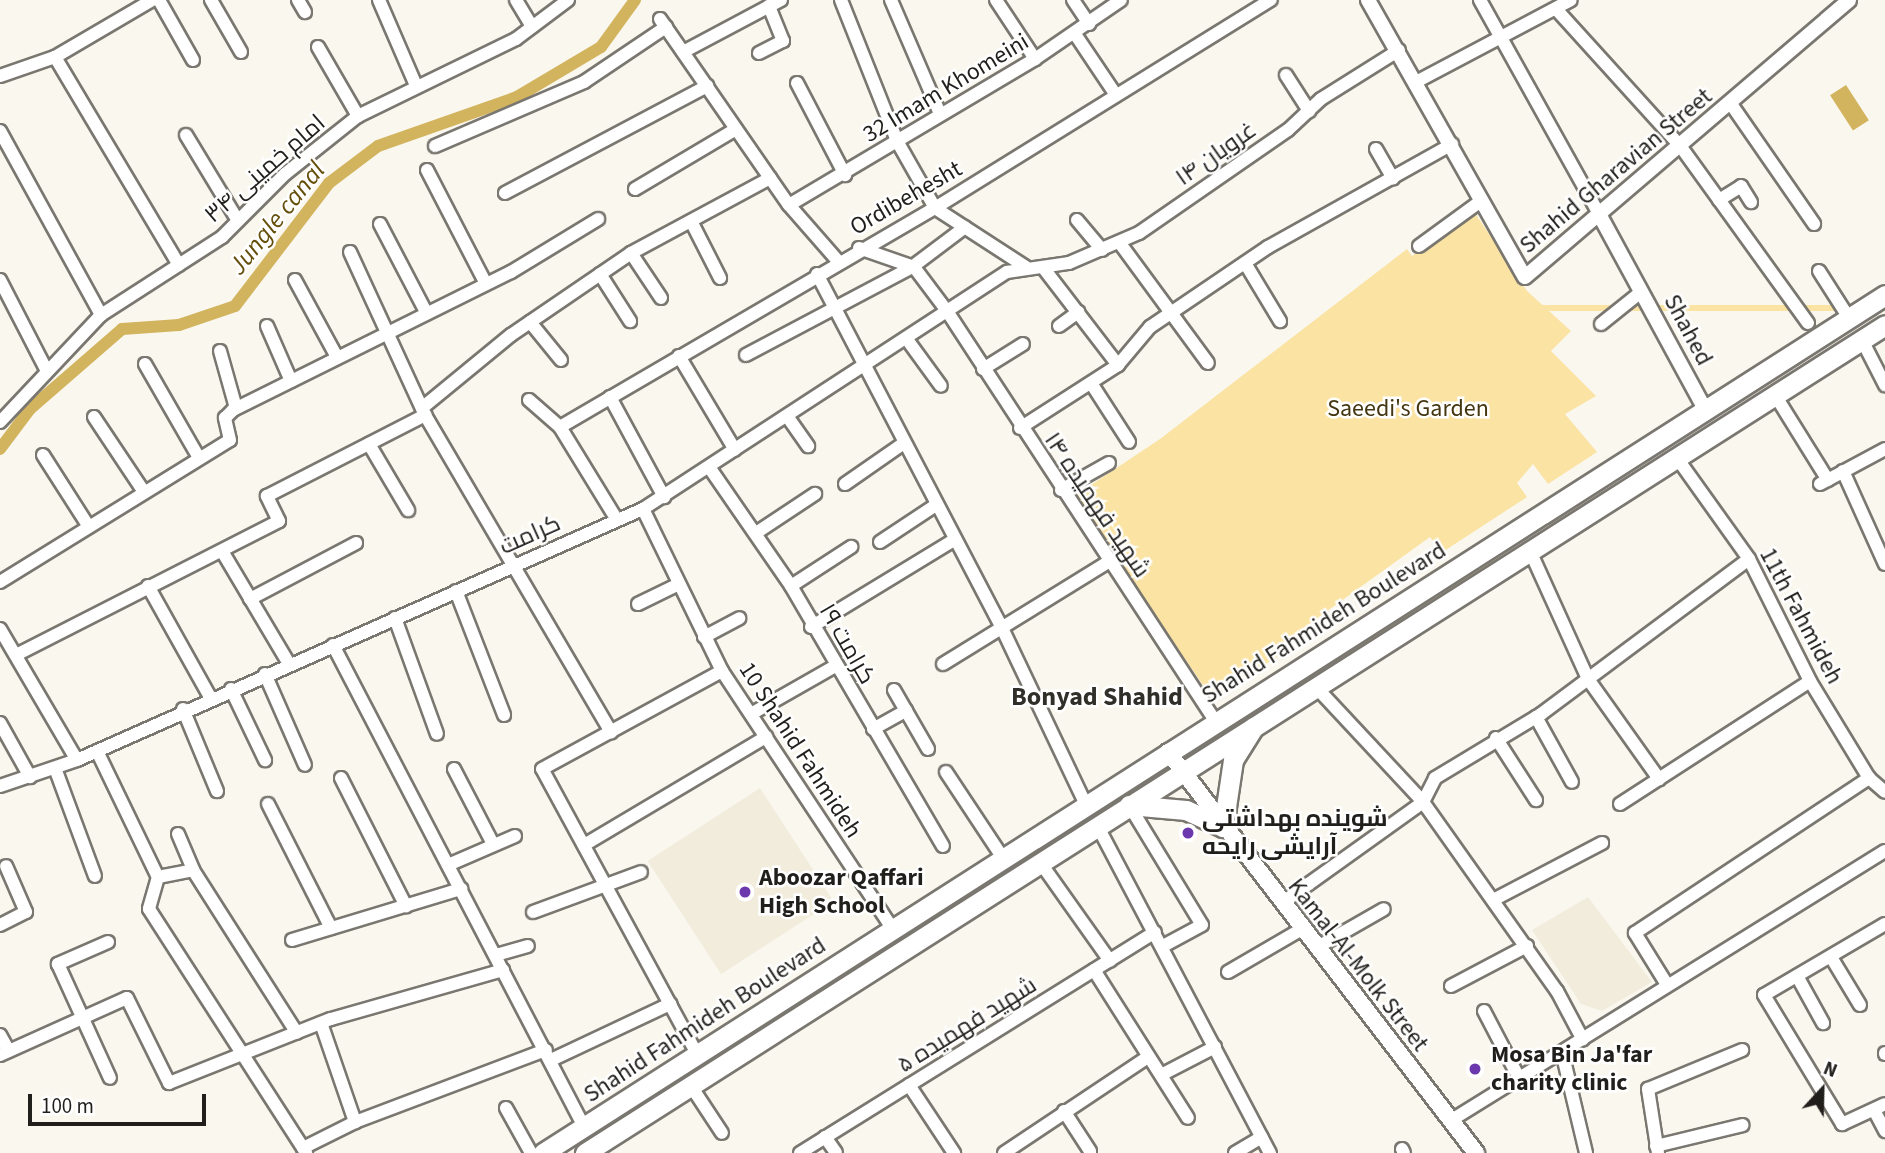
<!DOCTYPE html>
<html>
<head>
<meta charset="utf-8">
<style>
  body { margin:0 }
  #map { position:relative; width:1885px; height:1153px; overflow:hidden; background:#faf7ef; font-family:"Source Sans 3",Cairo,sans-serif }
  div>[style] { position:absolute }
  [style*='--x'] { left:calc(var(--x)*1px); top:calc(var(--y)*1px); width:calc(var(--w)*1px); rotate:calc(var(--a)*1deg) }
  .built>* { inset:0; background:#f2ecdc; transform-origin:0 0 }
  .green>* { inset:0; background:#fbe3a3; transform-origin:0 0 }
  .water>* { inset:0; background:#d3b45e; transform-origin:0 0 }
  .canal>* { height:12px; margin:-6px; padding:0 6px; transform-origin:6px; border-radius:6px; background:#d3b45e }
  .roads { filter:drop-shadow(2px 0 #7a7770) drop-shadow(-2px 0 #7a7770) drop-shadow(0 2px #7a7770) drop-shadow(0 -2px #7a7770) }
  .minor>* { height:12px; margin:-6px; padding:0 6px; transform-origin:6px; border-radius:6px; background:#fff }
  .tertiary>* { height:14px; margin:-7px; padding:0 7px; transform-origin:7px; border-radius:7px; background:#fff }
  .secondary>* { height:16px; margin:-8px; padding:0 8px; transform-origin:8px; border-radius:8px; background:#fff }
  .primary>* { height:19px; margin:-9.5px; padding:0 9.5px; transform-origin:9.5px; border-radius:9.5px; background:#fff }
  .dots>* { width:19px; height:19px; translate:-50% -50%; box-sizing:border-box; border:4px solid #fff; border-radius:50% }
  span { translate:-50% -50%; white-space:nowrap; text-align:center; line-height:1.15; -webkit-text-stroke:5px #fff; paint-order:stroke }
  .street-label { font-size:24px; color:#201f1c }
  .park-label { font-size:24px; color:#433610 }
  .poi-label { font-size:24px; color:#201f1c; font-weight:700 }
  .left { translate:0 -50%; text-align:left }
  .water-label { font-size:26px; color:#654f0b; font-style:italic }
  .neighbourhood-label { font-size:26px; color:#312f29; font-weight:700 }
  .north { position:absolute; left:1787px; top:1055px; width:70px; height:70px; -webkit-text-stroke:5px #fff; paint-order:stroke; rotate:22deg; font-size:19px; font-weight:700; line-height:28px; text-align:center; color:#201f1c }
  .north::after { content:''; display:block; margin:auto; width:24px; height:32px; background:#201f1c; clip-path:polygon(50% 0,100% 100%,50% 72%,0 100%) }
  .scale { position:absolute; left:28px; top:1094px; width:178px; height:32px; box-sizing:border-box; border:4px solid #201f1c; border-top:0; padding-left:9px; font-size:21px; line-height:24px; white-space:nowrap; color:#201f1c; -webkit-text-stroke:5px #fff; paint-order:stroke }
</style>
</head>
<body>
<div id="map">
  <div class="built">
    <div style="left:760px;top:788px;width:135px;height:134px;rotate:57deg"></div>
    <div style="clip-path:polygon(1588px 897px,1652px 982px,1602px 1011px,1581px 1004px,1532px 930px)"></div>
  </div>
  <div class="green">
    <div style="clip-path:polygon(1475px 213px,1527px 291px,1571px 331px,1551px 351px,1596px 396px,1565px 414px,1597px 452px,1548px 484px,1533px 464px,1517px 483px,1527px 497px,1441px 553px,1430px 537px,1284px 642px,1288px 650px,1212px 698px,1073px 497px,1160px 439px,1407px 249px,1412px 256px)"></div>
    <div style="left:1885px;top:305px;width:6px;height:390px;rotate:90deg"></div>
    <div style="clip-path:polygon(1507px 550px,1475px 576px,1196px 750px,1233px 720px)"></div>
    <div style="clip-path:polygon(1153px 773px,919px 930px,916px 925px)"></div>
    <div style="clip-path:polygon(887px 941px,892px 948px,560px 1153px)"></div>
  </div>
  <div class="water">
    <div style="left:1846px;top:85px;width:42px;height:19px;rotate:57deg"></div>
  </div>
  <div class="canal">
    <div style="--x:0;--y:449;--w:50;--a:-53.1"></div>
    <div style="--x:30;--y:409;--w:122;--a:-41"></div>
    <div style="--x:122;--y:329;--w:57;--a:-4"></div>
    <div style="--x:179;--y:325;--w:59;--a:-18.7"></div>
    <div style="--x:235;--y:306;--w:155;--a:-52.6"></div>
    <div style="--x:329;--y:183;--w:61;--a:-37.1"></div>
    <div style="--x:378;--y:146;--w:147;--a:-19.4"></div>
    <div style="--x:517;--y:97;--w:98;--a:-30.8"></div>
    <div style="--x:601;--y:47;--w:58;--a:-54.1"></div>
  </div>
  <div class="roads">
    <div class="minor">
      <div style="--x:159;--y:0;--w:69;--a:60.5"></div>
      <div style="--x:211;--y:0;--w:60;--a:60"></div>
      <div style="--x:298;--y:0;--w:14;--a:60"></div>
      <div style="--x:379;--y:0;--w:90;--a:66.6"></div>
      <div style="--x:516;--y:0;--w:31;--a:59"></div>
      <div style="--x:841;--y:0;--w:152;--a:68.3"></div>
      <div style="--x:897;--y:141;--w:77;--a:60.4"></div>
      <div style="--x:935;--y:208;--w:108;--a:33"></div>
      <div style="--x:891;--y:0;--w:124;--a:66.7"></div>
      <div style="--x:996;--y:0;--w:71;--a:56.5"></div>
      <div style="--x:1073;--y:0;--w:29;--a:56"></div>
      <div style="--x:1480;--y:0;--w:245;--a:60.9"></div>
      <div style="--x:1556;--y:9;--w:186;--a:47.8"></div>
      <div style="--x:1681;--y:147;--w:217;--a:54.2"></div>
      <div style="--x:660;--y:19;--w:226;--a:55.3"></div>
      <div style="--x:789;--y:205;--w:74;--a:48.8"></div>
      <div style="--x:1075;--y:34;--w:73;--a:56.1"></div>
      <div style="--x:318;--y:47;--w:80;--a:59.9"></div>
      <div style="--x:683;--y:52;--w:111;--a:-28"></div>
      <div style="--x:759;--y:53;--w:27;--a:-27"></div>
      <div style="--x:783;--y:41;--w:38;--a:-112"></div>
      <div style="--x:55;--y:57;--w:242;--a:59.2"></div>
      <div style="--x:1286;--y:75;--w:43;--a:57.4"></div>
      <div style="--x:0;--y:76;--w:58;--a:-19.1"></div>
      <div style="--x:55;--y:57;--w:113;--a:-30.4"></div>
      <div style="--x:1416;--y:82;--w:175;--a:-27.9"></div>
      <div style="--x:797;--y:83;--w:104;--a:62.4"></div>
      <div style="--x:1731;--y:104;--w:146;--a:55.3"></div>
      <div style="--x:0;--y:131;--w:210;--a:61.2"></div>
      <div style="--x:186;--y:135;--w:100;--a:58.8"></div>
      <div style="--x:435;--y:146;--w:162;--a:-23.2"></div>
      <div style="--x:584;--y:82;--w:99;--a:-33.9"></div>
      <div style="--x:1376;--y:149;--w:34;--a:60"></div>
      <div style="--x:427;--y:170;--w:128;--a:62.6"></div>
      <div style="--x:635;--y:189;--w:117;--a:-30.7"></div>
      <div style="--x:505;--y:193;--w:229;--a:-27.9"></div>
      <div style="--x:1719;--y:200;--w:26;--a:-32"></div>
      <div style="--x:1741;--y:186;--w:19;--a:58"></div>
      <div style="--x:789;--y:205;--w:286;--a:-30.7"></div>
      <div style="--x:1035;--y:59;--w:104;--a:-34.5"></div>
      <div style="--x:1077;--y:220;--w:39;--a:50"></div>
      <div style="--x:691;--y:221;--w:64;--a:63"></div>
      <div style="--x:380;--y:224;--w:99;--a:62.4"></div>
      <div style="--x:1119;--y:242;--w:150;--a:53.7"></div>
      <div style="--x:1419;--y:246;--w:78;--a:-36.1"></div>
      <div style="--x:859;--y:248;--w:58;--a:19.1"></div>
      <div style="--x:914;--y:267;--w:55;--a:53.1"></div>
      <div style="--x:947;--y:311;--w:489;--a:56.8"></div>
      <div style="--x:350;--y:252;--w:179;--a:65.3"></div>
      <div style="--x:425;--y:415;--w:368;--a:59.6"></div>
      <div style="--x:631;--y:253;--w:54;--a:56.3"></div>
      <div style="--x:1245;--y:263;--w:68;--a:58.9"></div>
      <div style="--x:1045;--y:270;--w:120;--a:52.5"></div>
      <div style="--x:1819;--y:271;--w:56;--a:57.4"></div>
      <div style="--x:600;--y:274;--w:56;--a:57.4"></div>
      <div style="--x:817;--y:274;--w:399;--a:62.4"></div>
      <div style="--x:1002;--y:628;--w:196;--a:64.6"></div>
      <div style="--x:0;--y:280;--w:102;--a:62.7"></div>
      <div style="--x:295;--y:280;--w:88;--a:61.4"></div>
      <div style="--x:530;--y:322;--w:49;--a:50.8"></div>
      <div style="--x:1601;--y:324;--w:51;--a:-38.7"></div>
      <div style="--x:267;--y:326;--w:60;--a:66.4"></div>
      <div style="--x:1059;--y:326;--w:24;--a:-36"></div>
      <div style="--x:906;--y:338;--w:59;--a:53.9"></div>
      <div style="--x:1862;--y:340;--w:51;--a:62.9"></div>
      <div style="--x:220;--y:351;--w:59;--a:74.3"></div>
      <div style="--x:746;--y:355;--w:188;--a:-27.9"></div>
      <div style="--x:912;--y:267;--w:66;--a:-37"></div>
      <div style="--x:679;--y:356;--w:109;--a:59.2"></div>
      <div style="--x:145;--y:364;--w:108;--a:60.1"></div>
      <div style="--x:983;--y:369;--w:47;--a:-32"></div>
      <div style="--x:1091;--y:383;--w:70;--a:57.2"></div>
      <div style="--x:1775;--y:395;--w:100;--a:58.1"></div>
      <div style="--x:610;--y:397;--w:114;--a:61.6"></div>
      <div style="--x:529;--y:400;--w:41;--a:41.1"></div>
      <div style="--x:560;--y:427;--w:109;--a:58.5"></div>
      <div style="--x:422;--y:408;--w:115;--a:-39.4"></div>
      <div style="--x:511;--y:335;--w:145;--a:-34.3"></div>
      <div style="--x:631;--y:253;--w:158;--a:-28.3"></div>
      <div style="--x:787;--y:416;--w:37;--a:55"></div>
      <div style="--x:94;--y:417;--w:90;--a:56.3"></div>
      <div style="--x:0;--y:422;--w:147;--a:-46.7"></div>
      <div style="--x:101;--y:315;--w:144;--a:-32.8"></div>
      <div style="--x:222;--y:237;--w:89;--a:-45"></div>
      <div style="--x:285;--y:174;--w:93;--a:-38.5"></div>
      <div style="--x:358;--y:116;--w:176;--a:-26"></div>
      <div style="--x:516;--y:39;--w:65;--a:-36.9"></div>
      <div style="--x:560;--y:427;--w:434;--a:-30.3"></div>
      <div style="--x:935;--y:208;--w:395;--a:-31.8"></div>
      <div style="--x:1020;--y:428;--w:117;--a:-32.7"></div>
      <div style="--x:1118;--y:365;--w:50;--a:-49.9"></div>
      <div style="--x:1150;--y:327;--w:143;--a:-34.1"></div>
      <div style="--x:1268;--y:247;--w:211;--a:-29.2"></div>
      <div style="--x:369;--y:444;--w:77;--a:59.4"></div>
      <div style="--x:43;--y:455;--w:85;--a:57.4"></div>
      <div style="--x:1677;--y:458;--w:124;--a:54.5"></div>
      <div style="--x:1749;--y:559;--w:136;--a:63.4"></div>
      <div style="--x:1810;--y:681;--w:114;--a:58.7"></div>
      <div style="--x:1869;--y:778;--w:21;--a:41"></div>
      <div style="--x:709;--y:467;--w:145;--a:55.4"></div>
      <div style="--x:791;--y:586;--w:301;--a:59.7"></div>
      <div style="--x:1843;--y:471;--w:102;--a:65.7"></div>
      <div style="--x:845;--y:484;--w:72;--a:-34.8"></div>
      <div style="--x:1820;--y:484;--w:74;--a:-28.3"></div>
      <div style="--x:1061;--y:490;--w:55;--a:-29.4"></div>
      <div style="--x:643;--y:509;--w:180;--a:64"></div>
      <div style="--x:722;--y:671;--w:308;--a:56.5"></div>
      <div style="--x:756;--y:533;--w:71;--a:-33.5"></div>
      <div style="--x:880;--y:542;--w:67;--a:-33.5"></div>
      <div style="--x:222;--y:551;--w:131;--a:59.3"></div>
      <div style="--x:1530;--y:551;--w:141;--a:65.6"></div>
      <div style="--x:1588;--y:679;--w:123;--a:54.6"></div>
      <div style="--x:0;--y:582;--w:270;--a:-31.7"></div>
      <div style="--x:230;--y:440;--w:23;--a:-103"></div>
      <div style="--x:225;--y:418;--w:11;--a:-45"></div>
      <div style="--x:233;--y:410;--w:310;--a:-26.4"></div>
      <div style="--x:511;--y:272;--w:102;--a:-31.3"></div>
      <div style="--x:148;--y:586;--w:127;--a:60.8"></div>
      <div style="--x:791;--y:586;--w:72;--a:-33"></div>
      <div style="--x:456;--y:591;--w:133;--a:68.8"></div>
      <div style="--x:250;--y:599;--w:120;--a:-27.8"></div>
      <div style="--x:638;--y:604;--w:43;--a:-26"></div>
      <div style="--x:395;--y:618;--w:123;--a:70.1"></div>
      <div style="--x:811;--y:627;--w:167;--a:-31.3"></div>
      <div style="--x:0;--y:629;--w:152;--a:59.6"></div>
      <div style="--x:704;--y:637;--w:40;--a:-28"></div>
      <div style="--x:333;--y:645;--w:543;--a:62.49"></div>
      <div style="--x:16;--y:655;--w:295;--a:-27"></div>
      <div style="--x:279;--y:521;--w:28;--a:-116"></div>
      <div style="--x:267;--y:496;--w:178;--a:-27.1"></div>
      <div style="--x:943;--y:664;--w:196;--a:-31.7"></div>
      <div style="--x:265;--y:674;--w:99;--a:66.3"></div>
      <div style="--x:1315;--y:686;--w:158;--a:47"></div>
      <div style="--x:1423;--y:802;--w:232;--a:54.7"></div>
      <div style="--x:1557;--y:991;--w:55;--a:62"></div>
      <div style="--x:231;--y:689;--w:79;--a:64.4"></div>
      <div style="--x:894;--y:690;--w:68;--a:60"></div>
      <div style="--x:183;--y:709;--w:89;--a:67.5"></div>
      <div style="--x:751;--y:714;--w:97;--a:-29.7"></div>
      <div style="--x:1536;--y:717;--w:74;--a:61"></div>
      <div style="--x:0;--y:723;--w:62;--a:60.9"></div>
      <div style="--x:873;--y:729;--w:38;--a:-29"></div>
      <div style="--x:1496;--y:738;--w:74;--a:57.2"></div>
      <div style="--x:97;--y:751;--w:140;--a:64.2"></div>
      <div style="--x:55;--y:768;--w:115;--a:69.7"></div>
      <div style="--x:454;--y:769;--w:85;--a:62.5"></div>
      <div style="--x:946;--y:772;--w:103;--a:56.5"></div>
      <div style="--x:341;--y:778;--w:144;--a:63.1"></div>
      <div style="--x:0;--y:786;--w:81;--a:-18.7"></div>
      <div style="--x:77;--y:760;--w:619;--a:-23.92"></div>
      <div style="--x:643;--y:509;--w:434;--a:-33.1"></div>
      <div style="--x:1007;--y:272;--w:63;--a:-8.3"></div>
      <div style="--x:1069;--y:263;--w:76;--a:-23.2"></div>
      <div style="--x:1139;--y:233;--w:181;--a:-34.7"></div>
      <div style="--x:1288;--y:130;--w:45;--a:-43.2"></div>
      <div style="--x:1321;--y:99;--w:92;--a:-32.1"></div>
      <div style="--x:268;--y:804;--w:139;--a:63.1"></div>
      <div style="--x:1620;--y:804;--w:226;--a:-32.9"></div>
      <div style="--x:1129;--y:805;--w:140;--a:58.7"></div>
      <div style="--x:1202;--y:925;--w:44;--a:151.7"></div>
      <div style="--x:1097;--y:825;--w:371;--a:62.2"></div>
      <div style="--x:178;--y:834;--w:39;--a:67"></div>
      <div style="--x:584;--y:845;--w:212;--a:-30.7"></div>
      <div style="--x:1040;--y:862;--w:121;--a:54.7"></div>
      <div style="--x:448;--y:865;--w:73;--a:-23.4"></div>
      <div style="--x:158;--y:877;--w:33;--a:106"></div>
      <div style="--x:149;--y:909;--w:290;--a:57.2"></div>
      <div style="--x:158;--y:877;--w:36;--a:-11"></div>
      <div style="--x:193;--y:870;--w:193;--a:57.5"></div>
      <div style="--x:1495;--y:899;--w:121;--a:-27.6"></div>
      <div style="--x:1282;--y:903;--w:173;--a:-35.6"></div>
      <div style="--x:1423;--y:802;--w:27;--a:-63"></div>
      <div style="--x:1435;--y:778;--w:124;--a:-31.1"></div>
      <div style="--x:1541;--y:714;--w:259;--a:-36.7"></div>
      <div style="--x:533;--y:912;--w:115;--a:-20.3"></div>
      <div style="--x:1885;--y:924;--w:140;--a:149.6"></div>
      <div style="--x:1764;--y:995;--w:151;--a:58.8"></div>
      <div style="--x:1842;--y:1124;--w:47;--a:-24.9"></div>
      <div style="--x:0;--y:925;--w:29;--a:-27"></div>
      <div style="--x:26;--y:912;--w:50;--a:-113.5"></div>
      <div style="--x:292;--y:940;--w:177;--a:-16.8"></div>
      <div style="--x:108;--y:942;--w:55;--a:156.3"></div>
      <div style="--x:58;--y:964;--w:125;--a:65.5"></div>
      <div style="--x:1316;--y:948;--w:78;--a:-29.8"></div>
      <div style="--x:496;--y:955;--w:33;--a:-16"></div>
      <div style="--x:1831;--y:957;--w:56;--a:58.9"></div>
      <div style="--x:1094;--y:970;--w:175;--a:57.6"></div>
      <div style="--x:1228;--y:972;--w:86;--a:-30.2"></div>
      <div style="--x:1797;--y:976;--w:54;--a:61"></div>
      <div style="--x:1666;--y:983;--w:59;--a:-121.8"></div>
      <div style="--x:1635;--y:933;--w:281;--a:-33.5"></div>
      <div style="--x:1451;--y:986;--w:86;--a:-27.8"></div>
      <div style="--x:1484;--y:1011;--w:76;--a:62.4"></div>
      <div style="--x:321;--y:1023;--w:105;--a:71"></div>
      <div style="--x:355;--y:1122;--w:204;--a:-20.7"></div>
      <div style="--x:0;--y:1035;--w:18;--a:61"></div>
      <div style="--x:1562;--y:1052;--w:104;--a:76.6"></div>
      <div style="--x:1885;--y:1053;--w:1;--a:90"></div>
      <div style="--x:697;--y:1054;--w:324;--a:-118.5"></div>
      <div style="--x:542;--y:769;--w:205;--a:-28.6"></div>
      <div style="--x:0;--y:1055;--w:139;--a:-24.2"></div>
      <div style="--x:127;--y:998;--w:95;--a:63.7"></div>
      <div style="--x:169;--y:1083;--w:174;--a:-21.6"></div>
      <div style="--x:331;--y:1019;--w:179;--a:-15.9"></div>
      <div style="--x:551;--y:1060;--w:132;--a:-25.2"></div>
      <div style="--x:1161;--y:1075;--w:61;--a:-27.4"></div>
      <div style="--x:909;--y:1085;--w:82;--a:56.5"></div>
      <div style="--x:691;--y:1086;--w:56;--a:56.6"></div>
      <div style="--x:506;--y:1108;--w:51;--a:60.9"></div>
      <div style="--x:1874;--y:1110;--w:24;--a:62"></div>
      <div style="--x:1064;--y:1111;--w:48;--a:57"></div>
      <div style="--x:1450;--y:1121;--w:512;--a:-31.83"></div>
      <div style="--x:825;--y:1137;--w:19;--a:55"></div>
      <div style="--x:1656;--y:1146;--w:89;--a:-13.6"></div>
      <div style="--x:303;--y:1148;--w:58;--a:-26.6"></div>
      <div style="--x:1402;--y:1149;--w:4;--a:63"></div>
      <div style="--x:800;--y:1153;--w:418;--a:-31.9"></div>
      <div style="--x:1004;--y:1153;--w:173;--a:-33.7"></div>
      <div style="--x:1235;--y:1153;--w:31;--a:-31"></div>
      <div style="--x:1658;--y:1153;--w:65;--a:-98.9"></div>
      <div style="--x:1648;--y:1089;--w:102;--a:-22.5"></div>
    </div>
    <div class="tertiary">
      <div style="--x:1368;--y:0;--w:318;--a:60.5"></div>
      <div style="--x:1525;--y:277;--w:426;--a:-40.5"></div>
      <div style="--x:1599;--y:214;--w:224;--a:61.5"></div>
    </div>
    <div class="secondary">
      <div style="--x:1168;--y:752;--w:506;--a:52.47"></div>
    </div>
    <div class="primary">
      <div style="--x:1129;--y:805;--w:57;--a:5"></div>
      <div style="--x:1186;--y:810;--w:41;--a:24.7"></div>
      <div style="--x:1223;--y:827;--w:68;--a:-81.5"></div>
      <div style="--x:1233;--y:760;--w:39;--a:-58"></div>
      <div style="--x:543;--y:1153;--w:1593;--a:-32.59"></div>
      <div style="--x:585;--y:1153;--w:1541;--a:-32.49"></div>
    </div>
  </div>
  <div class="dots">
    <div style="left:1188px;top:833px;background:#6c38ae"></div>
    <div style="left:745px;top:892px;background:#6c38ae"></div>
    <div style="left:1475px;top:1069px;background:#6c38ae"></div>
  </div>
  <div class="street-label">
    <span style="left:946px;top:88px;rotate:-31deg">32 Imam Khomeini</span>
    <span style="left:1216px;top:154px;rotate:-35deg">غرویان ۱۴</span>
    <span style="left:265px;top:169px;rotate:-41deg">امام خمینی ۳۴</span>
    <span style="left:1616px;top:171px;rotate:-40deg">Shahid Gharavian Street</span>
    <span style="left:906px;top:198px;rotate:-30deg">Ordibehesht</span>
    <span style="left:1688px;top:330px;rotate:62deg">Shahed</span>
    <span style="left:1097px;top:505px;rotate:56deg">شهید فهمیده ۱۴</span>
    <span style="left:530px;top:535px;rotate:-24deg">کرامت</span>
    <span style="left:1801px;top:616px;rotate:62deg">11th Fahmideh</span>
    <span style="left:1324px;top:623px;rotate:-32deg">Shahid Fahmideh Boulevard</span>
    <span style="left:847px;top:644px;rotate:60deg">کرامت ۱۹</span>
    <span style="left:800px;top:750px;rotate:57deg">10 Shahid Fahmideh</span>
    <span style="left:1358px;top:965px;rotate:52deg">Kamal-Al-Molk Street</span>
    <span style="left:705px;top:1020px;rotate:-33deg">Shahid Fahmideh Boulevard</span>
    <span style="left:967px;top:1025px;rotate:-32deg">شهید فهمیده ۵</span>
  </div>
  <div class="park-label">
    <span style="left:1408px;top:409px">Saeedi's Garden</span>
  </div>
  <div class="poi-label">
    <span class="left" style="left:1202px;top:833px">شوینده بهداشتی<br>آرایشی رایحه</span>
    <span class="left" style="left:759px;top:892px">Aboozar Qaffari<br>High School</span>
    <span class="left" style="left:1491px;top:1069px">Mosa Bin Ja'far<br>charity clinic</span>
  </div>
  <div class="water-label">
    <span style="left:277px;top:218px;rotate:-51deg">Jungle canal</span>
  </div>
  <div class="neighbourhood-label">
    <span style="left:1097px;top:697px">Bonyad Shahid</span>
  </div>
  <div class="north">N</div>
  <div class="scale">100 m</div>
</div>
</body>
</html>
